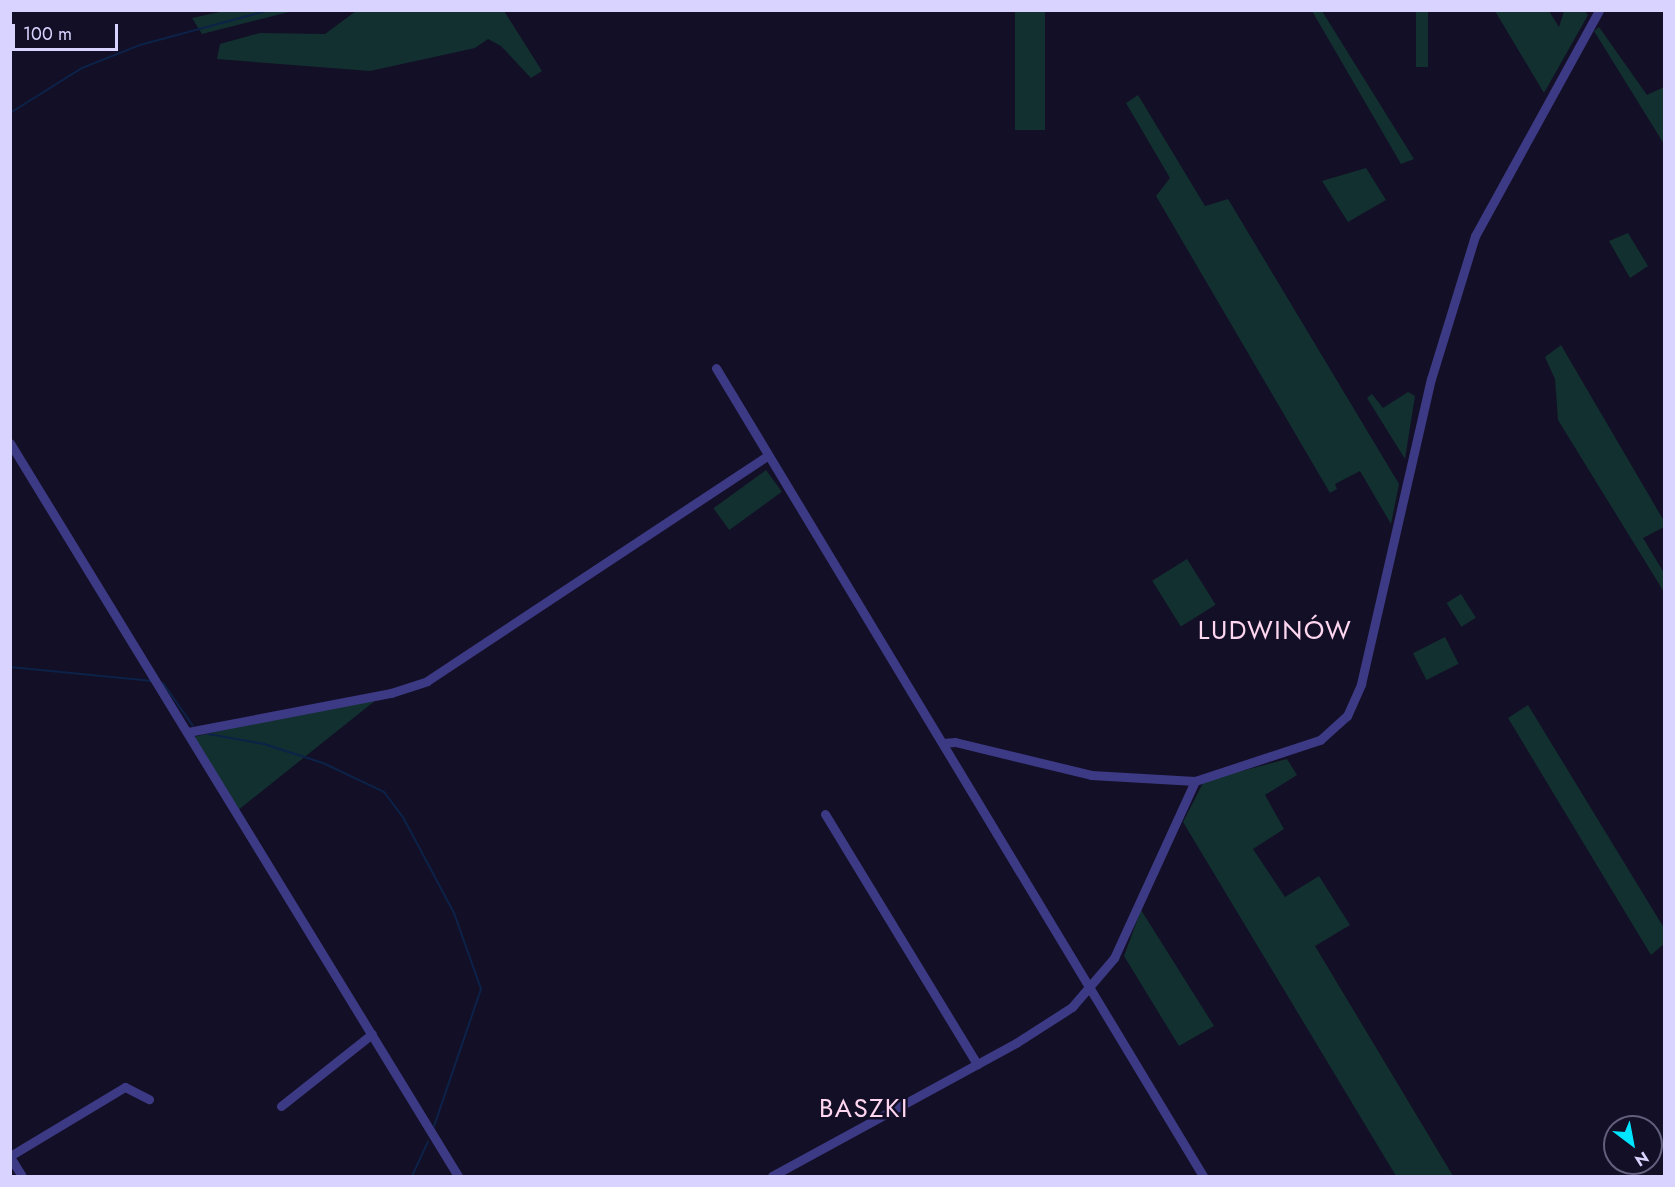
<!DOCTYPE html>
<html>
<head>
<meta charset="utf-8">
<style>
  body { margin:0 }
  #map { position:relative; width:1675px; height:1187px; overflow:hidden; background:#130f26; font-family:Jost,sans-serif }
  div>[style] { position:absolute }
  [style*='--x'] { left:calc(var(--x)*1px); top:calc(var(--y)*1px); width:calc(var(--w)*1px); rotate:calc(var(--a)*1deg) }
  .green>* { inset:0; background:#12302f; transform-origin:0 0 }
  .stream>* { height:2px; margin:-1px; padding:0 1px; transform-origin:1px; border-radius:1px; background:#0c2248 }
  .minor>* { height:9px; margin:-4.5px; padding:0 4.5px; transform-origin:4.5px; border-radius:4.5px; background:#3d3a85 }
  span { translate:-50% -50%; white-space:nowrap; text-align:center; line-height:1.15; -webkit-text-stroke:5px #130f26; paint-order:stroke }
  .quarter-label { font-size:26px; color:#ffd6f0; letter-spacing:1.5px }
  .frame { position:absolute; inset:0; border:12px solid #d9d4ff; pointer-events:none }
  .north { position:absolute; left:1603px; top:1115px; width:60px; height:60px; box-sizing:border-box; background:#130f26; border:2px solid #625e7d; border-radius:50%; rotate:148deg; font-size:16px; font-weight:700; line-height:24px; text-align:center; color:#d9d4ff }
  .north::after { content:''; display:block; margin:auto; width:21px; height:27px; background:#00e5ff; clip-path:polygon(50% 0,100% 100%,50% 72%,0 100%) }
  .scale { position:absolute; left:12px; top:24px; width:106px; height:27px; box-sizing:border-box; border:3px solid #d9d4ff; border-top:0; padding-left:8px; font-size:18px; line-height:21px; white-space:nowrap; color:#d9d4ff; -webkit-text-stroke:4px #130f26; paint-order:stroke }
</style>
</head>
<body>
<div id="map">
  <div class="green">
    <div style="clip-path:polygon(229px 10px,293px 10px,293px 11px,202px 34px,192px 18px)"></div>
    <div style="clip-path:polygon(504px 11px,542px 71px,531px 78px,501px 46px,488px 39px,475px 48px,370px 71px,217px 59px,220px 44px,260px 33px,325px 34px,356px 11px)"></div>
    <div style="left:1015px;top:11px;width:30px;height:119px"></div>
    <div style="clip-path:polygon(1312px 11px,1322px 11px,1414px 159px,1401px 164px)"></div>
    <div style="left:1416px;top:11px;width:12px;height:56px"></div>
    <div style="clip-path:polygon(1495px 11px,1549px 11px,1559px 27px,1564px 11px,1585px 11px,1588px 15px,1544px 93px)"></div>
    <div style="clip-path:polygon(1599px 27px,1647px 95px,1664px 87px,1664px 144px,1594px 31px)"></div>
    <div style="clip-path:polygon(1138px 95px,1205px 206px,1228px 199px,1399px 484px,1391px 524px,1360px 471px,1335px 484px,1337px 489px,1330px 493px,1156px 196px,1170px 178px,1126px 103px)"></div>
    <div style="clip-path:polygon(1366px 168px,1386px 200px,1348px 222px,1322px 181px)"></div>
    <div style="clip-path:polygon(1628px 233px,1648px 266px,1630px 278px,1609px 241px)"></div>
    <div style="clip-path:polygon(1561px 345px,1664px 521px,1664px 527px,1643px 538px,1664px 573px,1664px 592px,1558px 420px,1555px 379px,1545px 357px)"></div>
    <div style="clip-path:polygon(1408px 392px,1415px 396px,1405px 459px,1367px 398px,1372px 394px,1383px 408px)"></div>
    <div style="left:766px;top:470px;width:27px;height:65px;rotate:54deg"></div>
    <div style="left:1187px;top:559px;width:54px;height:41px;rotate:58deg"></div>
    <div style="left:1461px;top:594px;width:28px;height:17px;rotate:58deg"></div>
    <div style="left:1445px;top:637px;width:30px;height:36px;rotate:63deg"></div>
    <div style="clip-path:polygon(376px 700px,237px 811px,189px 738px,258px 722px)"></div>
    <div style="clip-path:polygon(1528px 705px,1664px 928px,1664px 944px,1651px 955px,1508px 718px)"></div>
    <div style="clip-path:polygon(1287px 759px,1297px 775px,1265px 795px,1284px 829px,1253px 849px,1285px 897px,1319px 876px,1350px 925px,1315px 946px,1453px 1176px,1396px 1176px,1183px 822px,1204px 781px)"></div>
    <div style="clip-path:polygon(1141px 910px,1214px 1026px,1179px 1046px,1124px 956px)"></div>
  </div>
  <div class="stream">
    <div style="--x:10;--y:113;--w:85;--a:-32"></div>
    <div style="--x:82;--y:68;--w:62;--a:-21.6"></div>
    <div style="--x:140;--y:45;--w:135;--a:-15.1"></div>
    <div style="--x:10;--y:667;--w:143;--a:5.6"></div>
    <div style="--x:163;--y:683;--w:52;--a:55.1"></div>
    <div style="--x:208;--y:734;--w:57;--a:10.1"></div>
    <div style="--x:264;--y:744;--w:62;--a:17.9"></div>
    <div style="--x:323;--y:763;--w:68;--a:25.4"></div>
    <div style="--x:384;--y:792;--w:34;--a:53"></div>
    <div style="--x:404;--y:819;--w:106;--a:62"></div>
    <div style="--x:454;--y:913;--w:81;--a:70.4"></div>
    <div style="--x:481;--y:989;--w:145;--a:108.9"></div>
    <div style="--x:412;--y:1176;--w:38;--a:-65"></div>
  </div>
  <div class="minor">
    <div style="--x:716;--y:368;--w:943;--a:58.92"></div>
    <div style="--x:10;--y:443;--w:859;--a:58.57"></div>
    <div style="--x:188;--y:732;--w:207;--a:-10.9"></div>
    <div style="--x:391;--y:693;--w:38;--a:-18"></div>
    <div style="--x:427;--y:681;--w:409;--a:-33.5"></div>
    <div style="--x:943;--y:743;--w:12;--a:-5"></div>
    <div style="--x:955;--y:742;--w:140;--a:13.6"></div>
    <div style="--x:1091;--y:775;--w:104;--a:3.3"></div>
    <div style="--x:825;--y:814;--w:293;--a:58.7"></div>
    <div style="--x:281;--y:1106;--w:116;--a:-38.4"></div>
    <div style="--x:10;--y:1156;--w:134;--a:-31"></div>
    <div style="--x:125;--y:1087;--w:27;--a:27"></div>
    <div style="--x:10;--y:1157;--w:22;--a:58"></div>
    <div style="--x:772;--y:1176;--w:278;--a:-28.6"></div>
    <div style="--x:1016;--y:1043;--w:67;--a:-32.7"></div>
    <div style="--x:1072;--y:1007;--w:65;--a:-49.4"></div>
    <div style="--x:1114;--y:958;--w:195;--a:-65.4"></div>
    <div style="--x:1195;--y:781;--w:132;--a:-18.2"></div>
    <div style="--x:1320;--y:740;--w:36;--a:-42"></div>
    <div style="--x:1347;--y:716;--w:35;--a:-66"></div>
    <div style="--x:1361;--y:684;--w:313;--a:-77.1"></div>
    <div style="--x:1431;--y:379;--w:150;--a:-72.9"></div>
    <div style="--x:1475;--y:236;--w:258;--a:-61.2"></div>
  </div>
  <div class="quarter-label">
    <span style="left:1275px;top:631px">LUDWINÓW</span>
    <span style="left:864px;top:1109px">BASZKI</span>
  </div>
  <div class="frame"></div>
  <div class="north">N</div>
  <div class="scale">100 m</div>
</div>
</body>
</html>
